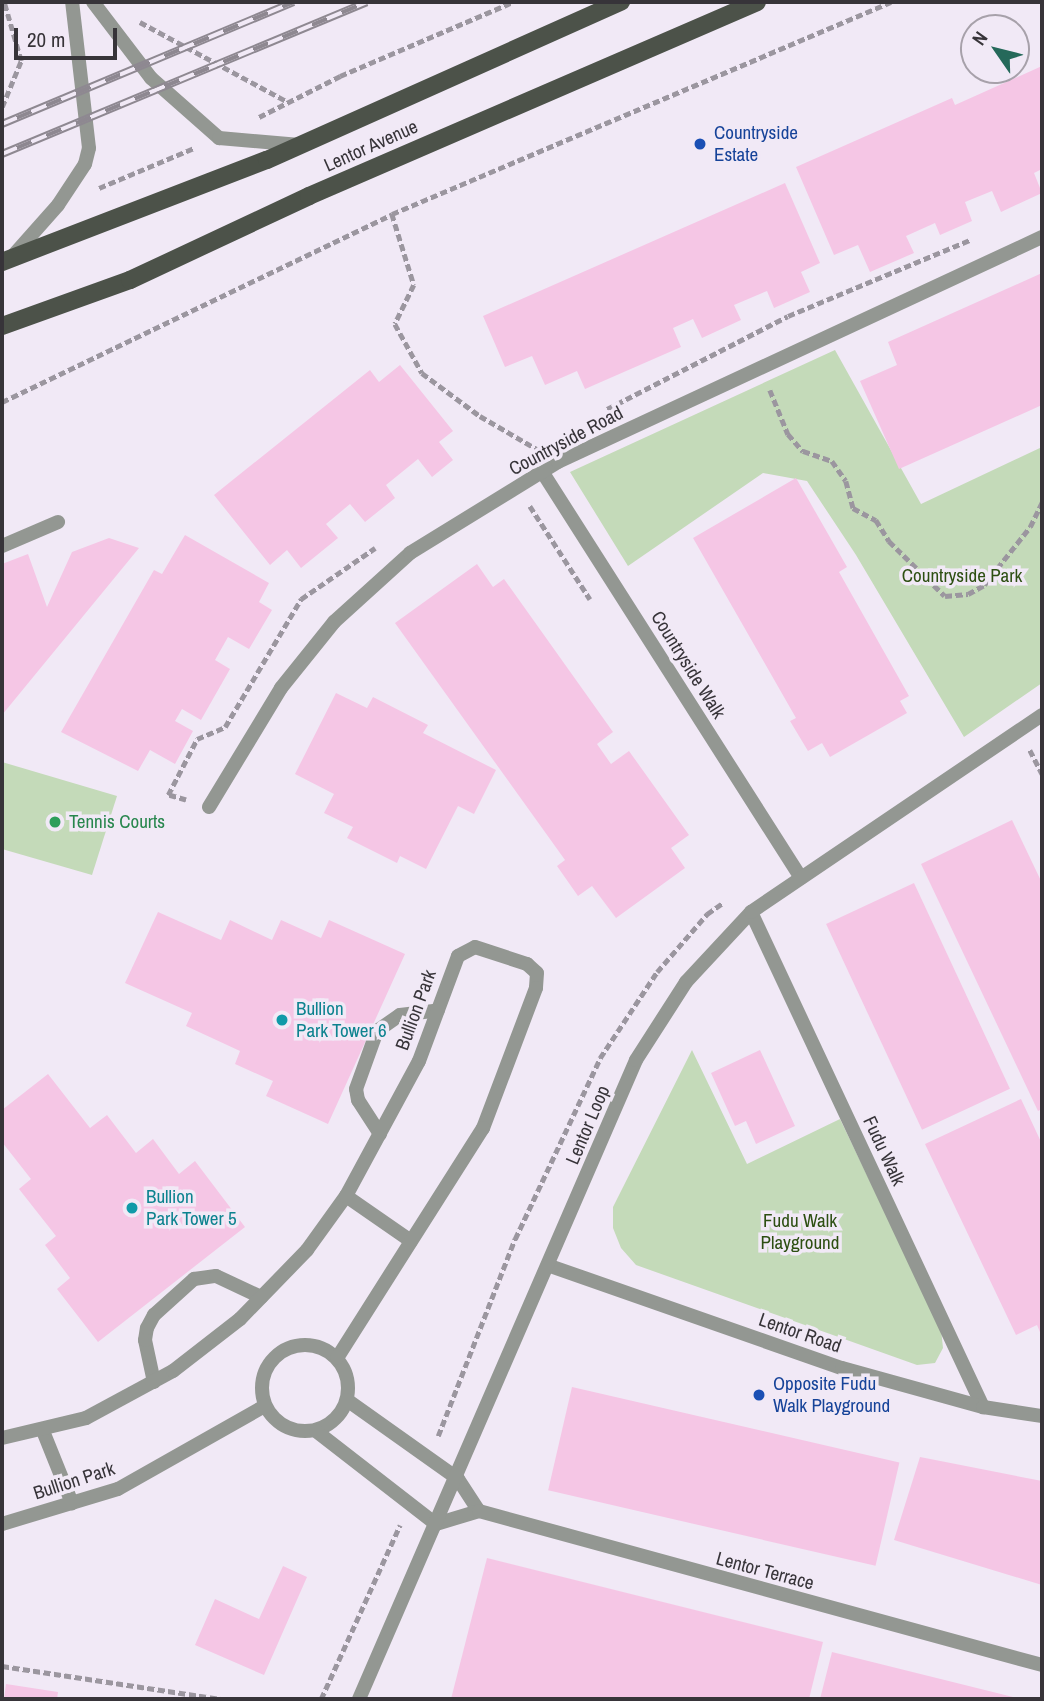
<!DOCTYPE html>
<html>
<head>
<meta charset="utf-8">
<style>
  body { margin:0 }
  #map { position:relative; width:1044px; height:1701px; overflow:hidden; background:#f1e9f6; font-family:"Archivo Narrow",sans-serif }
  div>[style] { position:absolute }
  [style*='--x'] { left:calc(var(--x)*1px); top:calc(var(--y)*1px); width:calc(var(--w)*1px); rotate:calc(var(--a)*1deg) }
  .green>* { inset:0; background:#c4dab9 }
  .building>* { inset:0; background:#f5c6e5; transform-origin:0 0 }
  .path>* { height:4.5px; margin-top:-2.25px; transform-origin:0; background:repeating-linear-gradient(90deg,#9b969f 0 7px,transparent 0 10.5px) }
  .lane>* { height:14px; margin:-7px; padding:0 7px; transform-origin:7px; border-radius:7px; background:#939792 }
  .lane>.ring { margin:-7px; padding:0; box-sizing:content-box; background:none; border:14px solid #939792; border-radius:50% }
  .street>* { height:14px; margin:-7px; padding:0 7px; transform-origin:7px; border-radius:7px; background:#939792 }
  .primary>* { height:18px; margin:-9px; padding:0 9px; transform-origin:9px; border-radius:9px; background:#4c5249 }
  .rail>* { height:8px; margin-top:-4px; transform-origin:0; background:repeating-linear-gradient(90deg,#f1e9f6 0 16px,#8e8891 0 32px); box-sizing:border-box; border-block:2px solid #8e8891 }
  .dots>* { width:19px; height:19px; translate:-50% -50%; box-sizing:border-box; border:4px solid #f1e9f6; border-radius:50% }
  span { translate:-50% -50%; white-space:nowrap; text-align:center; line-height:1.15; -webkit-text-stroke:7px #f1e9f6; paint-order:stroke }
  .transit-label { font-size:19px; color:#164399 }
  .left { translate:0 -50%; text-align:left }
  .street-label { font-size:19px; color:#373439 }
  .park-label { font-size:19px; color:#2d4f12 }
  .leisure-label { font-size:19px; color:#27864d }
  .culture-label { font-size:19px; color:#0d838f }
  .frame { position:absolute; inset:0; border:4px solid #373439; pointer-events:none }
  .north { position:absolute; left:960px; top:14px; width:70px; height:70px; box-sizing:border-box; background:#f1e9f6; border:2px solid #a7a1aa; border-radius:50%; rotate:305deg; font-size:19px; font-weight:700; line-height:28px; text-align:center; color:#373439 }
  .north::after { content:''; display:block; margin:auto; width:24px; height:32px; background:#25695a; clip-path:polygon(50% 0,100% 100%,50% 72%,0 100%) }
  .scale { position:absolute; left:14px; top:28px; width:103px; height:32px; box-sizing:border-box; border:4px solid #373439; border-top:0; padding-left:9px; font-size:21px; line-height:24px; white-space:nowrap; color:#373439; -webkit-text-stroke:5px #f1e9f6; paint-order:stroke }
</style>
</head>
<body>
<div id="map">
  <div class="green">
    <div style="clip-path:polygon(835px 350px,921px 504px,1042px 447px,1042px 683px,964px 737px,856px 555px,807px 481px,763px 473px,628px 566px,570px 472px)"></div>
    <div style="clip-path:polygon(2px 762px,117px 796px,92px 875px,2px 849px)"></div>
    <div style="clip-path:polygon(692px 1050px,747px 1164px,840px 1119px,941px 1329px,943px 1348px,935px 1363px,917px 1365px,636px 1265px,621px 1248px,613px 1228px,613px 1207px)"></div>
  </div>
  <div class="building">
    <div style="clip-path:polygon(1042px 66px,1042px 169px,1034px 173px,1042px 193px,1001px 212px,992px 191px,965px 202px,972px 221px,940px 235px,935px 223px,906px 236px,914px 253px,870px 272px,858px 245px,834px 255px,796px 167px,952px 98px,955px 105px)"></div>
    <div style="clip-path:polygon(785px 183px,820px 263px,801px 272px,810px 292px,774px 308px,767px 291px,734px 305px,741px 320px,702px 338px,693px 319px,673px 328px,681px 347px,585px 389px,577px 371px,545px 385px,532px 356px,505px 367px,483px 316px)"></div>
    <div style="clip-path:polygon(1042px 273px,1042px 405px,899px 469px,860px 381px,897px 365px,888px 342px)"></div>
    <div style="clip-path:polygon(400px 365px,453px 431px,439px 442px,453px 460px,432px 477px,418px 459px,386px 485px,395px 498px,365px 522px,350px 504px,326px 524px,338px 538px,301px 568px,287px 550px,270px 565px,214px 495px,370px 370px,379px 382px)"></div>
    <div style="clip-path:polygon(796px 478px,847px 567px,839px 572px,909px 696px,900px 701px,907px 713px,830px 757px,822px 743px,808px 751px,790px 721px,796px 718px,693px 538px)"></div>
    <div style="clip-path:polygon(185px 535px,269px 583px,259px 602px,272px 610px,249px 649px,228px 637px,215px 660px,230px 669px,201px 720px,182px 709px,175px 721px,193px 731px,175px 764px,150px 750px,138px 771px,61px 732px,154px 570px,162px 574px)"></div>
    <div style="clip-path:polygon(109px 538px,139px 548px,2px 715px,2px 564px,28px 554px,47px 607px,72px 552px)"></div>
    <div style="clip-path:polygon(477px 564px,493px 587px,504px 579px,613px 732px,597px 744px,611px 764px,629px 751px,689px 835px,671px 848px,685px 868px,616px 918px,592px 886px,578px 896px,557px 866px,565px 860px,395px 623px)"></div>
    <div style="clip-path:polygon(336px 693px,367px 708px,373px 697px,428px 725px,423px 733px,496px 770px,474px 814px,458px 806px,426px 869px,400px 856px,397px 863px,347px 838px,353px 827px,324px 813px,334px 794px,295px 774px)"></div>
    <div style="clip-path:polygon(1012px 820px,1042px 883px,1042px 1109px,1038px 1111px,921px 864px)"></div>
    <div style="left:914px;top:883px;width:227px;height:97px;rotate:65deg"></div>
    <div style="clip-path:polygon(158px 912px,221px 940px,230px 920px,272px 940px,281px 920px,321px 938px,329px 920px,405px 954px,328px 1124px,266px 1096px,273px 1081px,235px 1064px,240px 1051px,186px 1026px,192px 1013px,125px 983px)"></div>
    <div style="clip-path:polygon(760px 1050px,795px 1126px,756px 1144px,746px 1121px,735px 1126px,711px 1073px)"></div>
    <div style="clip-path:polygon(48px 1074px,90px 1128px,107px 1115px,136px 1153px,153px 1139px,179px 1174px,195px 1161px,245px 1227px,98px 1342px,57px 1289px,70px 1278px,45px 1245px,56px 1236px,19px 1189px,31px 1179px,2px 1142px,2px 1110px)"></div>
    <div style="clip-path:polygon(1021px 1099px,1042px 1144px,1042px 1337px,1037px 1325px,1016px 1335px,925px 1144px)"></div>
    <div style="left:572px;top:1387px;width:336px;height:106px;rotate:13deg"></div>
    <div style="clip-path:polygon(920px 1457px,1042px 1481px,1042px 1585px,894px 1540px)"></div>
    <div style="clip-path:polygon(487px 1558px,823px 1642px,809px 1699px,451px 1699px)"></div>
    <div style="clip-path:polygon(283px 1566px,307px 1577px,264px 1675px,195px 1645px,215px 1599px,259px 1619px)"></div>
    <div style="clip-path:polygon(832px 1652px,1013px 1697px,1012px 1699px,820px 1699px)"></div>
    <div style="clip-path:polygon(6px 1684px,58px 1692px,57px 1699px,4px 1699px)"></div>
  </div>
  <div class="path">
    <div style="--x:140;--y:22;--w:166;--a:28.4"></div>
    <div style="--x:2;--y:107;--w:50;--a:-67.6"></div>
    <div style="--x:21;--y:61;--w:61;--a:-106.1"></div>
    <div style="--x:259;--y:117;--w:91;--a:-26.8"></div>
    <div style="--x:340;--y:76;--w:188;--a:-23.2"></div>
    <div style="--x:99;--y:188;--w:103;--a:-22.8"></div>
    <div style="--x:392;--y:214;--w:74;--a:72.8"></div>
    <div style="--x:414;--y:285;--w:43;--a:116"></div>
    <div style="--x:395;--y:324;--w:56;--a:61.1"></div>
    <div style="--x:422;--y:373;--w:72;--a:36.6"></div>
    <div style="--x:480;--y:416;--w:66;--a:30.1"></div>
    <div style="--x:770;--y:390;--w:48;--a:67.8"></div>
    <div style="--x:788;--y:434;--w:23;--a:49"></div>
    <div style="--x:803;--y:451;--w:31;--a:19"></div>
    <div style="--x:832;--y:461;--w:24;--a:55"></div>
    <div style="--x:846;--y:481;--w:28;--a:75"></div>
    <div style="--x:853;--y:508;--w:26;--a:28"></div>
    <div style="--x:876;--y:520;--w:25;--a:58"></div>
    <div style="--x:889;--y:541;--w:78;--a:44.5"></div>
    <div style="--x:945;--y:596;--w:23;--a:-5"></div>
    <div style="--x:968;--y:594;--w:18;--a:-29"></div>
    <div style="--x:984;--y:585;--w:74;--a:-51.6"></div>
    <div style="--x:1030;--y:527;--w:28;--a:-64"></div>
    <div style="--x:2;--y:402;--w:433;--a:-25.7"></div>
    <div style="--x:392;--y:214;--w:542;--a:-23.02"></div>
    <div style="--x:607;--y:409;--w:203;--a:-27.2"></div>
    <div style="--x:788;--y:316;--w:197;--a:-22.7"></div>
    <div style="--x:530;--y:506;--w:111;--a:57.2"></div>
    <div style="--x:1030;--y:750;--w:27;--a:63"></div>
    <div style="--x:186;--y:800;--w:19;--a:-164"></div>
    <div style="--x:168;--y:795;--w:63;--a:-62.6"></div>
    <div style="--x:197;--y:739;--w:30;--a:-23"></div>
    <div style="--x:225;--y:727;--w:149;--a:-59.3"></div>
    <div style="--x:301;--y:599;--w:90;--a:-34.6"></div>
    <div style="--x:438;--y:1436;--w:212;--a:-68.7"></div>
    <div style="--x:515;--y:1239;--w:200;--a:-64.8"></div>
    <div style="--x:600;--y:1058;--w:103;--a:-56.5"></div>
    <div style="--x:657;--y:972;--w:77;--a:-49.2"></div>
    <div style="--x:707;--y:914;--w:19;--a:-35"></div>
    <div style="--x:2;--y:1666;--w:221;--a:8.6"></div>
    <div style="--x:321;--y:1699;--w:191;--a:-65.6"></div>
  </div>
  <div class="lane">
    <div style="--x:93;--y:2;--w:96;--a:52.7"></div>
    <div style="--x:151;--y:78;--w:91;--a:41.4"></div>
    <div style="--x:219;--y:138;--w:81;--a:4.9"></div>
    <div style="--x:12;--y:257;--w:69;--a:-48.5"></div>
    <div style="--x:58;--y:205;--w:49;--a:-56.6"></div>
    <div style="--x:85;--y:164;--w:16;--a:-76"></div>
    <div style="--x:89;--y:148;--w:147;--a:-96.6"></div>
    <div style="--x:2;--y:546;--w:61;--a:-23.2"></div>
    <div style="--x:380;--y:1134;--w:40;--a:-122.9"></div>
    <div style="--x:358;--y:1100;--w:11;--a:-100"></div>
    <div style="--x:356;--y:1089;--w:62;--a:-70.1"></div>
    <div style="--x:377;--y:1031;--w:28;--a:-35"></div>
    <div style="--x:400;--y:1015;--w:38;--a:-7"></div>
    <div style="--x:346;--y:1196;--w:79;--a:34.7"></div>
    <div class="ring" style="left:262px;top:1345px;width:72px;height:72px"></div>
    <div style="--x:154;--y:1382;--w:43;--a:-102.1"></div>
    <div style="--x:145;--y:1340;--w:12;--a:-81"></div>
    <div style="--x:147;--y:1328;--w:15;--a:-62"></div>
    <div style="--x:154;--y:1315;--w:54;--a:-42"></div>
    <div style="--x:194;--y:1279;--w:22;--a:-8"></div>
    <div style="--x:216;--y:1276;--w:50;--a:25"></div>
    <div style="--x:347;--y:1400;--w:136;--a:35.4"></div>
    <div style="--x:43;--y:1431;--w:78;--a:68.1"></div>
    <div style="--x:316;--y:1431;--w:152;--a:37.8"></div>
    <div style="--x:2;--y:1438;--w:86;--a:-13.4"></div>
    <div style="--x:86;--y:1418;--w:99;--a:-28.4"></div>
    <div style="--x:173;--y:1371;--w:85;--a:-37.8"></div>
    <div style="--x:240;--y:1319;--w:96;--a:-45.8"></div>
    <div style="--x:307;--y:1250;--w:67;--a:-54.2"></div>
    <div style="--x:346;--y:1196;--w:153;--a:-61.6"></div>
    <div style="--x:419;--y:1061;--w:112;--a:-69.6"></div>
    <div style="--x:458;--y:956;--w:19;--a:-28"></div>
    <div style="--x:475;--y:947;--w:55;--a:18.1"></div>
    <div style="--x:527;--y:964;--w:13;--a:42"></div>
    <div style="--x:537;--y:973;--w:15;--a:94"></div>
    <div style="--x:536;--y:988;--w:150;--a:110.7"></div>
    <div style="--x:483;--y:1128;--w:272;--a:122.4"></div>
    <div style="--x:2;--y:1524;--w:121;--a:-16.8"></div>
    <div style="--x:118;--y:1489;--w:169;--a:-29.5"></div>
  </div>
  <div class="street">
    <div style="--x:543;--y:473;--w:480;--a:57.5"></div>
    <div style="--x:209;--y:807;--w:139;--a:-58.8"></div>
    <div style="--x:281;--y:688;--w:85;--a:-51.2"></div>
    <div style="--x:334;--y:622;--w:103;--a:-42.2"></div>
    <div style="--x:410;--y:553;--w:174;--a:-31.6"></div>
    <div style="--x:558;--y:462;--w:534;--a:-24.93"></div>
    <div style="--x:751;--y:912;--w:547;--a:64.89"></div>
    <div style="--x:550;--y:1266;--w:309;--a:19.3"></div>
    <div style="--x:842;--y:1368;--w:146;--a:15.5"></div>
    <div style="--x:983;--y:1407;--w:60;--a:8.7"></div>
    <div style="--x:458;--y:1479;--w:38;--a:57"></div>
    <div style="--x:436;--y:1524;--w:45;--a:-16.8"></div>
    <div style="--x:479;--y:1511;--w:584;--a:15.3"></div>
    <div style="--x:359;--y:1699;--w:696;--a:-66.56"></div>
    <div style="--x:636;--y:1060;--w:93;--a:-57.3"></div>
    <div style="--x:686;--y:982;--w:96;--a:-47.1"></div>
    <div style="--x:751;--y:912;--w:351;--a:-34.1"></div>
  </div>
  <div class="primary">
    <div style="--x:2;--y:262;--w:284;--a:-21.1"></div>
    <div style="--x:267;--y:160;--w:388;--a:-24.1"></div>
    <div style="--x:2;--y:326;--w:136;--a:-19.8"></div>
    <div style="--x:130;--y:280;--w:198;--a:-25.1"></div>
    <div style="--x:309;--y:196;--w:488;--a:-23.4"></div>
  </div>
  <div class="rail">
    <div style="--x:2;--y:124;--w:316;--a:-22.7"></div>
    <div style="--x:2;--y:154;--w:395;--a:-22.6"></div>
  </div>
  <div class="dots">
    <div style="left:700px;top:144px;background:#1a4fb4"></div>
    <div style="left:55px;top:822px;background:#2e9e5b"></div>
    <div style="left:282px;top:1020px;background:#0f9aa8"></div>
    <div style="left:132px;top:1208px;background:#0f9aa8"></div>
    <div style="left:759px;top:1395px;background:#1a4fb4"></div>
  </div>
  <div class="transit-label">
    <span class="left" style="left:714px;top:144px">Countryside<br>Estate</span>
    <span class="left" style="left:773px;top:1395px">Opposite Fudu<br>Walk Playground</span>
  </div>
  <div class="street-label">
    <span style="left:371px;top:146px;rotate:-24deg">Lentor Avenue</span>
    <span style="left:566px;top:441px;rotate:-28deg">Countryside Road</span>
    <span style="left:688px;top:665px;rotate:58deg">Countryside Walk</span>
    <span style="left:416px;top:1010px;rotate:-70deg">Bullion Park</span>
    <span style="left:588px;top:1125px;rotate:-67deg">Lentor Loop</span>
    <span style="left:884px;top:1151px;rotate:65deg">Fudu Walk</span>
    <span style="left:800px;top:1333px;rotate:19deg">Lentor Road</span>
    <span style="left:74px;top:1481px;rotate:-18deg">Bullion Park</span>
    <span style="left:765px;top:1571px;rotate:15deg">Lentor Terrace</span>
  </div>
  <div class="park-label">
    <span style="left:962px;top:576px">Countryside Park</span>
    <span style="left:800px;top:1232px">Fudu Walk<br>Playground</span>
  </div>
  <div class="leisure-label">
    <span class="left" style="left:69px;top:822px">Tennis Courts</span>
  </div>
  <div class="culture-label">
    <span class="left" style="left:296px;top:1020px">Bullion<br>Park Tower 6</span>
    <span class="left" style="left:146px;top:1208px">Bullion<br>Park Tower 5</span>
  </div>
  <div class="frame"></div>
  <div class="north">N</div>
  <div class="scale">20 m</div>
</div>
</body>
</html>
